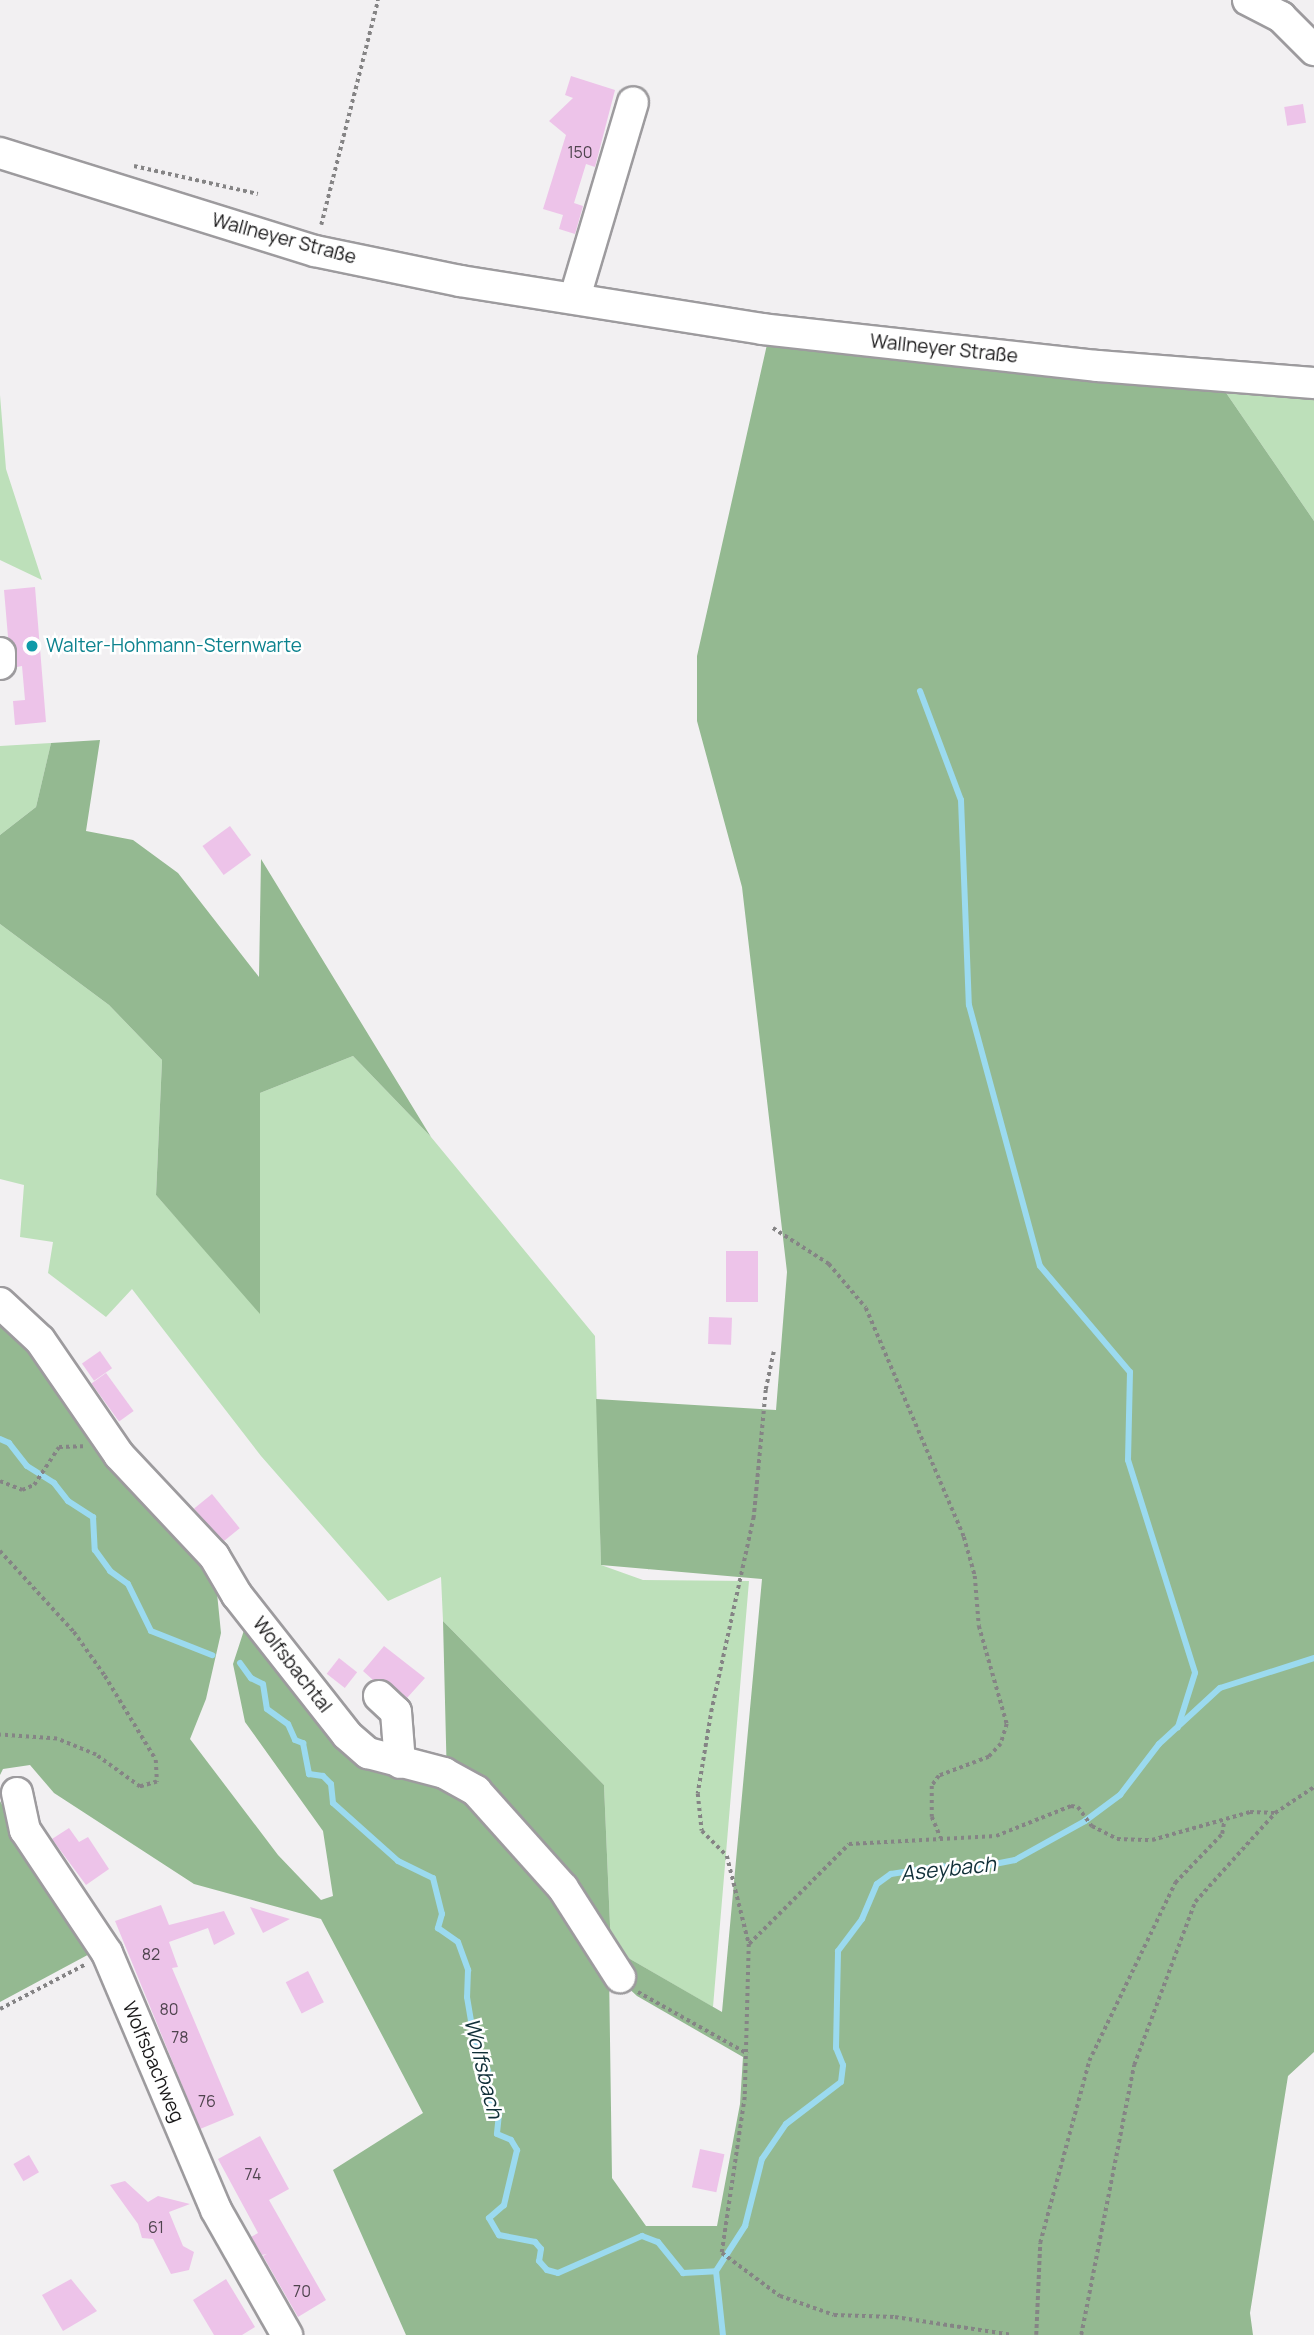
<!DOCTYPE html>
<html>
<head>
<meta charset="utf-8">
<style>
  body { margin:0 }
  #map { position:relative; width:1314px; height:2335px; overflow:hidden; background:#f2f0f2; font-family:Manrope,sans-serif }
  div>[style] { position:absolute }
  [style*='--x'] { left:calc(var(--x)*1px); top:calc(var(--y)*1px); width:calc(var(--w)*1px); rotate:calc(var(--a)*1deg) }
  .green>* { inset:0; background:#bde0ba }
  .forest>* { inset:0; background:#94b991 }
  .stream>* { height:6px; margin:-3px; padding:0 3px; transform-origin:3px; border-radius:3px; background:#9bdaef }
  .building>* { inset:0; background:#edc3e9; transform-origin:0 0 }
  .path>* { height:3.5px; margin-top:-1.75px; transform-origin:0; background:repeating-linear-gradient(90deg,#858485 0 3.5px,transparent 0 7px) }
  .roads { filter:drop-shadow(2px 0 #9d9b9e) drop-shadow(-2px 0 #9d9b9e) drop-shadow(0 2px #9d9b9e) drop-shadow(0 -2px #9d9b9e) }
  .minor>* { height:30px; margin:-15px; padding:0 15px; transform-origin:15px; border-radius:15px; background:#fff }
  .dots>* { width:19px; height:19px; translate:-50% -50%; box-sizing:border-box; border:4px solid #fff; border-radius:50% }
  span { translate:-50% -50%; white-space:nowrap; text-align:center; line-height:1.15; -webkit-text-stroke:5px #fff; paint-order:stroke }
  .number-label { font-size:16px; color:#4f444e }
  .number-label span { -webkit-text-stroke-width:0 }
  .street-label { font-size:19px; color:#1a191a }
  .culture-label { font-size:19px; color:#0d838f }
  .left { translate:0 -50%; text-align:left }
  .water-label { font-size:21px; color:#102f38; font-style:italic }
</style>
</head>
<body>
<div id="map">
  <div class="green">
    <div style="clip-path:polygon(1220px 384px,1314px 393px,1314px 521px)"></div>
    <div style="clip-path:polygon(0 395px,6px 469px,42px 580px,0 560px)"></div>
    <div style="clip-path:polygon(51px 743px,36px 807px,0 835px,0 746px)"></div>
    <div style="clip-path:polygon(0 924px,109px 1005px,162px 1060px,156px 1195px,260px 1312px,260px 1093px,353px 1056px,431px 1137px,595px 1336px,601px 1565px,643px 1580px,749px 1581px,713px 2007px,611px 1948px,604px 1785px,443px 1621px,441px 1577px,388px 1601px,261px 1456px,132px 1289px,106px 1317px,48px 1273px,53px 1242px,20px 1237px,24px 1185px,0 1179px)"></div>
  </div>
  <div class="forest">
    <div style="clip-path:polygon(evenodd,768px 340px,1220px 384px,1314px 521px,1314px 2052px,1288px 2076px,1250px 2313px,1253px 2335px,406px 2335px,333px 2170px,423px 2113px,321px 1919px,194px 1884px,54px 1793px,30px 1765px,3px 1769px,0 1775px,0 1324px,5px 1324px,45px 1359px,215px 1573px,221px 1633px,206px 1699px,190px 1739px,278px 1855px,321px 1900px,333px 1896px,323px 1831px,245px 1722px,233px 1664px,247px 1621px,345px 1749px,447px 1782px,443px 1621px,604px 1785px,611px 1948px,722px 2012px,762px 1579px,601px 1565px,596px 1399px,776px 1410px,787px 1272px,742px 887px,697px 721px,697px 656px,768px 340px,609px 1970px,637px 1996px,743px 2057px,740px 2104px,717px 2226px,646px 2226px,612px 2178px,609px 1970px)"></div>
    <div style="clip-path:polygon(100px 740px,86px 831px,133px 840px,178px 873px,259px 977px,261px 859px,431px 1137px,353px 1056px,260px 1093px,260px 1314px,156px 1195px,162px 1060px,109px 1005px,0 924px,0 835px,36px 807px,51px 743px)"></div>
    <div style="clip-path:polygon(0 1801px,32px 1860px,95px 1951px,0 2002px)"></div>
  </div>
  <div class="stream">
    <div style="--x:920;--y:691;--w:116;--a:69.4"></div>
    <div style="--x:961;--y:800;--w:205;--a:87.8"></div>
    <div style="--x:969;--y:1005;--w:270;--a:74.8"></div>
    <div style="--x:1040;--y:1266;--w:139;--a:49.7"></div>
    <div style="--x:1130;--y:1372;--w:88;--a:91.3"></div>
    <div style="--x:1128;--y:1460;--w:223;--a:72.5"></div>
    <div style="--x:1195;--y:1673;--w:57;--a:107.5"></div>
    <div style="--x:0;--y:1439;--w:10;--a:24"></div>
    <div style="--x:9;--y:1443;--w:29;--a:52"></div>
    <div style="--x:27;--y:1466;--w:32;--a:32"></div>
    <div style="--x:54;--y:1483;--w:23;--a:52"></div>
    <div style="--x:68;--y:1501;--w:30;--a:33"></div>
    <div style="--x:93;--y:1517;--w:33;--a:87"></div>
    <div style="--x:95;--y:1550;--w:26;--a:54"></div>
    <div style="--x:110;--y:1571;--w:22;--a:36"></div>
    <div style="--x:128;--y:1584;--w:52;--a:63.9"></div>
    <div style="--x:151;--y:1631;--w:66;--a:21.5"></div>
    <div style="--x:240;--y:1663;--w:19;--a:54"></div>
    <div style="--x:251;--y:1678;--w:13;--a:27"></div>
    <div style="--x:263;--y:1684;--w:25;--a:81"></div>
    <div style="--x:267;--y:1709;--w:26;--a:36"></div>
    <div style="--x:288;--y:1724;--w:17;--a:66"></div>
    <div style="--x:295;--y:1740;--w:9;--a:21"></div>
    <div style="--x:303;--y:1743;--w:32;--a:79"></div>
    <div style="--x:309;--y:1774;--w:14;--a:8"></div>
    <div style="--x:323;--y:1776;--w:11;--a:45"></div>
    <div style="--x:331;--y:1784;--w:19;--a:84"></div>
    <div style="--x:333;--y:1803;--w:87;--a:41.7"></div>
    <div style="--x:398;--y:1861;--w:39;--a:26"></div>
    <div style="--x:433;--y:1878;--w:37;--a:76"></div>
    <div style="--x:442;--y:1914;--w:15;--a:106"></div>
    <div style="--x:438;--y:1928;--w:24;--a:35"></div>
    <div style="--x:458;--y:1942;--w:30;--a:70"></div>
    <div style="--x:468;--y:1970;--w:27;--a:92"></div>
    <div style="--x:467;--y:1997;--w:49;--a:80.5"></div>
    <div style="--x:475;--y:2045;--w:29;--a:63"></div>
    <div style="--x:488;--y:2071;--w:29;--a:86"></div>
    <div style="--x:490;--y:2100;--w:17;--a:57"></div>
    <div style="--x:499;--y:2114;--w:20;--a:96"></div>
    <div style="--x:497;--y:2134;--w:15;--a:23"></div>
    <div style="--x:511;--y:2140;--w:12;--a:59"></div>
    <div style="--x:517;--y:2150;--w:57;--a:103.3"></div>
    <div style="--x:504;--y:2205;--w:20;--a:139"></div>
    <div style="--x:489;--y:2218;--w:20;--a:60"></div>
    <div style="--x:499;--y:2235;--w:37;--a:11"></div>
    <div style="--x:535;--y:2242;--w:9;--a:49"></div>
    <div style="--x:541;--y:2249;--w:12;--a:99"></div>
    <div style="--x:539;--y:2261;--w:12;--a:48"></div>
    <div style="--x:547;--y:2270;--w:11;--a:15"></div>
    <div style="--x:558;--y:2273;--w:92;--a:-23.8"></div>
    <div style="--x:642;--y:2236;--w:17;--a:21"></div>
    <div style="--x:658;--y:2242;--w:40;--a:51"></div>
    <div style="--x:683;--y:2273;--w:33;--a:-3"></div>
    <div style="--x:716;--y:2271;--w:54;--a:-57.2"></div>
    <div style="--x:745;--y:2226;--w:69;--a:-75.8"></div>
    <div style="--x:762;--y:2159;--w:42;--a:-55.6"></div>
    <div style="--x:786;--y:2124;--w:69;--a:-37.4"></div>
    <div style="--x:841;--y:2082;--w:17;--a:-83"></div>
    <div style="--x:843;--y:2065;--w:18;--a:-112"></div>
    <div style="--x:836;--y:2048;--w:97;--a:-88.8"></div>
    <div style="--x:838;--y:1951;--w:40;--a:-53"></div>
    <div style="--x:862;--y:1919;--w:38;--a:-67"></div>
    <div style="--x:877;--y:1884;--w:17;--a:-36"></div>
    <div style="--x:891;--y:1874;--w:51;--a:-9.1"></div>
    <div style="--x:941;--y:1866;--w:23;--a:10"></div>
    <div style="--x:964;--y:1870;--w:52;--a:-11.1"></div>
    <div style="--x:1015;--y:1860;--w:80;--a:-29.1"></div>
    <div style="--x:1085;--y:1821;--w:44;--a:-36.6"></div>
    <div style="--x:1120;--y:1795;--w:64;--a:-52.6"></div>
    <div style="--x:1159;--y:1744;--w:83;--a:-42.6"></div>
    <div style="--x:1220;--y:1688;--w:99;--a:-17.7"></div>
    <div style="--x:716;--y:2271;--w:64;--a:83.8"></div>
  </div>
  <div class="building">
    <div style="clip-path:polygon(571px 76px,615px 90px,595px 167px,586px 164px,574px 203px,583px 206px,575px 234px,559px 229px,563px 215px,543px 209px,566px 135px,549px 121px,573px 98px,565px 95px)"></div>
    <div style="left:1303px;top:104px;width:19px;height:19px;rotate:81deg"></div>
    <div style="clip-path:polygon(35px 587px,46px 722px,15px 725px,13px 701px,25px 700px,22px 666px,17px 667px,15px 645px,8px 637px,4px 590px)"></div>
    <div style="left:230px;top:826px;width:36px;height:34px;rotate:54deg"></div>
    <div style="left:726px;top:1251px;width:32px;height:51px"></div>
    <div style="left:709px;top:1317px;width:23px;height:27px;rotate:2deg"></div>
    <div style="left:100px;top:1351px;width:21px;height:22px;rotate:55deg"></div>
    <div style="left:106px;top:1373px;width:47px;height:18px;rotate:54deg"></div>
    <div style="left:212px;top:1494px;width:44px;height:23px;rotate:51deg"></div>
    <div style="clip-path:polygon(384px 1646px,425px 1678px,407px 1698px,390px 1683px,373px 1680px,363px 1671px)"></div>
    <div style="left:339px;top:1658px;width:23px;height:20px;rotate:38deg"></div>
    <div style="clip-path:polygon(69px 1828px,79px 1842px,88px 1837px,109px 1869px,86px 1885px,52px 1839px)"></div>
    <div style="clip-path:polygon(161px 1905px,169px 1925px,224px 1911px,235px 1934px,214px 1945px,208px 1928px,169px 1942px,178px 1967px,172px 1968px,234px 2115px,200px 2129px,115px 1921px)"></div>
    <div style="clip-path:polygon(250px 1907px,290px 1919px,263px 1933px)"></div>
    <div style="left:308px;top:1971px;width:35px;height:25px;rotate:63deg"></div>
    <div style="clip-path:polygon(260px 2136px,289px 2189px,269px 2200px,326px 2300px,298px 2317px,263px 2256px,267px 2254px,262px 2255px,251px 2237px,258px 2233px,218px 2159px)"></div>
    <div style="left:700px;top:2149px;width:25px;height:39px;rotate:12deg"></div>
    <div style="left:29px;top:2155px;width:20px;height:18px;rotate:60deg"></div>
    <div style="clip-path:polygon(125px 2181px,148px 2202px,158px 2196px,190px 2204px,169px 2212px,183px 2246px,194px 2252px,189px 2270px,171px 2274px,153px 2239px,142px 2238px,138px 2224px,110px 2185px)"></div>
    <div style="clip-path:polygon(71px 2279px,97px 2311px,63px 2331px,42px 2295px)"></div>
    <div style="clip-path:polygon(226px 2279px,255px 2327px,242px 2335px,214px 2335px,193px 2300px)"></div>
  </div>
  <div class="path">
    <div style="--x:134;--y:166;--w:127;--a:12.7"></div>
    <div style="--x:321;--y:225;--w:232;--a:-75.8"></div>
    <div style="--x:773;--y:1228;--w:67;--a:32.7"></div>
    <div style="--x:829;--y:1264;--w:57;--a:49.9"></div>
    <div style="--x:866;--y:1308;--w:249;--a:66.8"></div>
    <div style="--x:964;--y:1537;--w:41;--a:74.2"></div>
    <div style="--x:975;--y:1576;--w:50;--a:85.4"></div>
    <div style="--x:979;--y:1626;--w:102;--a:74.1"></div>
    <div style="--x:1007;--y:1724;--w:21;--a:107"></div>
    <div style="--x:1001;--y:1744;--w:18;--a:133"></div>
    <div style="--x:989;--y:1757;--w:53;--a:159.2"></div>
    <div style="--x:939;--y:1776;--w:12;--a:125"></div>
    <div style="--x:932;--y:1786;--w:31;--a:90"></div>
    <div style="--x:932;--y:1817;--w:23;--a:67"></div>
    <div style="--x:774;--y:1352;--w:39;--a:102"></div>
    <div style="--x:766;--y:1390;--w:128;--a:95.4"></div>
    <div style="--x:754;--y:1517;--w:197;--a:102.3"></div>
    <div style="--x:712;--y:1709;--w:86;--a:99.4"></div>
    <div style="--x:698;--y:1794;--w:37;--a:84"></div>
    <div style="--x:702;--y:1831;--w:35;--a:45"></div>
    <div style="--x:727;--y:1856;--w:91;--a:76"></div>
    <div style="--x:749;--y:1944;--w:153;--a:91.5"></div>
    <div style="--x:745;--y:2097;--w:158;--a:98.4"></div>
    <div style="--x:722;--y:2253;--w:72;--a:36.6"></div>
    <div style="--x:780;--y:2296;--w:57;--a:19.4"></div>
    <div style="--x:834;--y:2315;--w:61;--a:1.9"></div>
    <div style="--x:895;--y:2317;--w:119;--a:8.7"></div>
    <div style="--x:0;--y:1481;--w:24;--a:22"></div>
    <div style="--x:22;--y:1490;--w:13;--a:-23"></div>
    <div style="--x:34;--y:1485;--w:45;--a:-56.7"></div>
    <div style="--x:59;--y:1447;--w:24;--a:-2"></div>
    <div style="--x:0;--y:1551;--w:110;--a:47.6"></div>
    <div style="--x:74;--y:1632;--w:54;--a:54.8"></div>
    <div style="--x:105;--y:1676;--w:98;--a:58.7"></div>
    <div style="--x:156;--y:1760;--w:22;--a:87"></div>
    <div style="--x:157;--y:1782;--w:18;--a:164"></div>
    <div style="--x:140;--y:1787;--w:54;--a:-144"></div>
    <div style="--x:96;--y:1755;--w:42;--a:-157.7"></div>
    <div style="--x:57;--y:1739;--w:57;--a:-176"></div>
    <div style="--x:749;--y:1944;--w:141;--a:-45"></div>
    <div style="--x:849;--y:1844;--w:147;--a:-3.1"></div>
    <div style="--x:996;--y:1836;--w:81;--a:-21.8"></div>
    <div style="--x:1071;--y:1806;--w:7;--a:8"></div>
    <div style="--x:1078;--y:1807;--w:24;--a:54"></div>
    <div style="--x:1092;--y:1826;--w:28;--a:27"></div>
    <div style="--x:1117;--y:1839;--w:35;--a:2"></div>
    <div style="--x:1152;--y:1840;--w:102;--a:-15.9"></div>
    <div style="--x:1250;--y:1812;--w:25;--a:2"></div>
    <div style="--x:638;--y:1992;--w:126;--a:29.4"></div>
    <div style="--x:0;--y:2009;--w:95;--a:-27.6"></div>
    <div style="--x:1036;--y:2335;--w:92;--a:-87.5"></div>
    <div style="--x:1040;--y:2243;--w:188;--a:-74.9"></div>
    <div style="--x:1089;--y:2061;--w:198;--a:-64.2"></div>
    <div style="--x:1175;--y:1883;--w:68;--a:-46.2"></div>
    <div style="--x:1222;--y:1834;--w:13;--a:-81"></div>
    <div style="--x:1081;--y:2335;--w:275;--a:-78.9"></div>
    <div style="--x:1134;--y:2065;--w:174;--a:-69.5"></div>
    <div style="--x:1195;--y:1902;--w:120;--a:-48"></div>
    <div style="--x:1275;--y:1813;--w:47;--a:-33.7"></div>
  </div>
  <div class="roads">
    <div class="minor">
      <div style="--x:1248;--y:0;--w:37;--a:27"></div>
      <div style="--x:1281;--y:17;--w:47;--a:45"></div>
      <div style="--x:0;--y:153;--w:330;--a:17.3"></div>
      <div style="--x:315;--y:251;--w:148;--a:11.7"></div>
      <div style="--x:460;--y:281;--w:306;--a:9"></div>
      <div style="--x:762;--y:329;--w:337;--a:6.3"></div>
      <div style="--x:1097;--y:366;--w:218;--a:4.5"></div>
      <div style="--x:575;--y:297;--w:203;--a:-73.4"></div>
      <div style="--x:0;--y:653;--w:11;--a:90"></div>
      <div style="--x:0;--y:1303;--w:54;--a:42.8"></div>
      <div style="--x:40;--y:1340;--w:140;--a:55.5"></div>
      <div style="--x:119;--y:1455;--w:139;--a:46.8"></div>
      <div style="--x:214;--y:1556;--w:45;--a:59.5"></div>
      <div style="--x:237;--y:1595;--w:178;--a:51.8"></div>
      <div style="--x:347;--y:1735;--w:28;--a:41"></div>
      <div style="--x:368;--y:1753;--w:79;--a:14.7"></div>
      <div style="--x:444;--y:1773;--w:37;--a:29"></div>
      <div style="--x:476;--y:1791;--w:130;--a:48.1"></div>
      <div style="--x:563;--y:1888;--w:106;--a:57.4"></div>
      <div style="--x:379;--y:1696;--w:23;--a:43"></div>
      <div style="--x:396;--y:1712;--w:51;--a:85.5"></div>
      <div style="--x:17;--y:1793;--w:38;--a:78"></div>
      <div style="--x:25;--y:1830;--w:148;--a:56.3"></div>
      <div style="--x:107;--y:1953;--w:279;--a:67"></div>
      <div style="--x:216;--y:2210;--w:144;--a:60.4"></div>
    </div>
  </div>
  <div class="dots">
    <div style="left:32px;top:646px;background:#0f9aa8"></div>
  </div>
  <div class="number-label">
    <span style="left:580px;top:152px">150</span>
    <span style="left:151px;top:1954px">82</span>
    <span style="left:169px;top:2009px">80</span>
    <span style="left:180px;top:2037px">78</span>
    <span style="left:207px;top:2101px">76</span>
    <span style="left:253px;top:2174px">74</span>
    <span style="left:156px;top:2227px">61</span>
    <span style="left:302px;top:2291px">70</span>
  </div>
  <div class="street-label">
    <span style="left:284px;top:239px;rotate:15deg">Wallneyer Straße</span>
    <span style="left:944px;top:349px;rotate:6deg">Wallneyer Straße</span>
    <span style="left:292px;top:1665px;rotate:52deg">Wolfsbachtal</span>
    <span style="left:153px;top:2062px;rotate:67deg">Wolfsbachweg</span>
  </div>
  <div class="culture-label">
    <span class="left" style="left:46px;top:646px">Walter-Hohmann-Sternwarte</span>
  </div>
  <div class="water-label">
    <span style="left:948px;top:1868px;rotate:-6deg">Aseybach</span>
    <span style="left:484px;top:2068px;rotate:76deg">Wolfsbach</span>
  </div>
</div>
</body>
</html>
